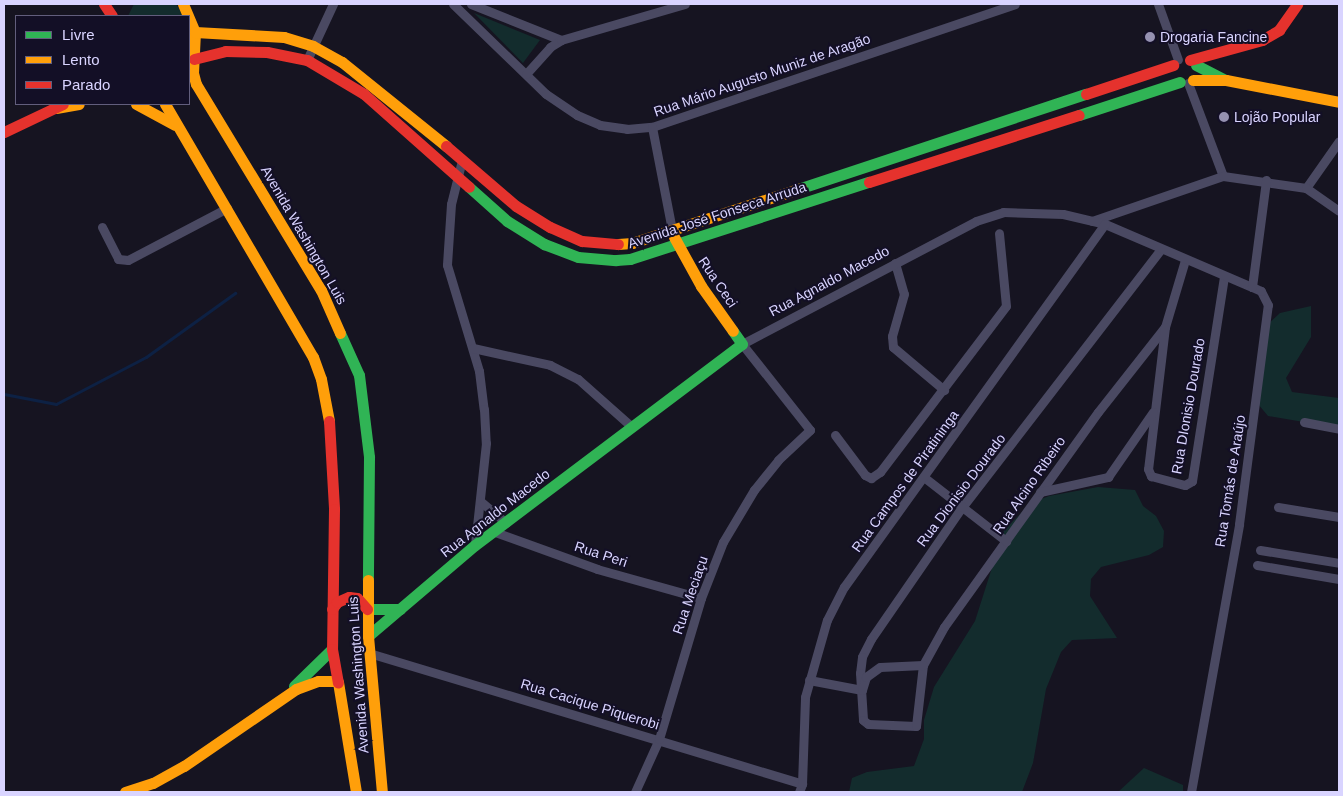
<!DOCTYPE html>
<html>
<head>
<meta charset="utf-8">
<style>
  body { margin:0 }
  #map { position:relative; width:1343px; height:796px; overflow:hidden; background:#161421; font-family:Helvetica,sans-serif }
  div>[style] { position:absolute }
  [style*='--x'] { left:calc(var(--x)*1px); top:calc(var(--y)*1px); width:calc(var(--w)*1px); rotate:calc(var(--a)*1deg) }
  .green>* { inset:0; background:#132c2d }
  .stream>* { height:3px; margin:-1.5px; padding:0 1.5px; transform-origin:1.5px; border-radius:1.5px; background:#0d2144 }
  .street>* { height:9px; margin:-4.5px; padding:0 4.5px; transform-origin:4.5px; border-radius:4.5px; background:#4a4962 }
  .fast>* { height:11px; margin:-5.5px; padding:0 5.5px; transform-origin:5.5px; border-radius:5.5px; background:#30b455 }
  .slow>* { height:11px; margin:-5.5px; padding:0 5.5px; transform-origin:5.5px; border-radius:5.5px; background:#ff9f0a }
  .jam>* { height:11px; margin:-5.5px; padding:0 5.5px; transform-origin:5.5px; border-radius:5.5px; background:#e5322d }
  .dots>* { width:14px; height:14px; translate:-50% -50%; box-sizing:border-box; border:2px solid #130f26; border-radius:50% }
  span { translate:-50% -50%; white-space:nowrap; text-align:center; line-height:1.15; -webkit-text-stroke:4px #130f26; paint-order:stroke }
  .poi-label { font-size:14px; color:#d9d4ff }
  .left { translate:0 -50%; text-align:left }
  .street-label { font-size:14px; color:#d9d4ff }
  .frame { position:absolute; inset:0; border:5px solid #d9d4ff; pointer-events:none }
  .legend { position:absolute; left:15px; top:15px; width:175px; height:90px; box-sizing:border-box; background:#130f26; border:1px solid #625e7d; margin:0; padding:6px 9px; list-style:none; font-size:15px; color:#d9d4ff }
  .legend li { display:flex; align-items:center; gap:10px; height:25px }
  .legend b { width:25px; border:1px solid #625e7d }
</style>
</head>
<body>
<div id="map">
  <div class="green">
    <div style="clip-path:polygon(134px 4px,176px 4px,184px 16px,128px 16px)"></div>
    <div style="clip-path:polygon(474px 13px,540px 40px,523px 63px)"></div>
    <div style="clip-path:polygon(1311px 306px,1311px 337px,1286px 378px,1292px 392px,1339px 398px,1339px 428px,1268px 416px,1258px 404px,1268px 324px,1280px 313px)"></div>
    <div style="clip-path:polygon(1098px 487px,1135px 490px,1143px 506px,1156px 516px,1164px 531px,1163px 547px,1149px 555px,1101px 567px,1091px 579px,1090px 596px,1117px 638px,1072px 640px,1061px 652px,1046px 689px,1033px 763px,1022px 792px,849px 792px,852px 778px,867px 772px,914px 766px,924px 739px,924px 720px,934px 687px,975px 621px,1004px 530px,1031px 503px,1049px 496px)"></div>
    <div style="clip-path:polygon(1144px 768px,1183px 785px,1183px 792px,1118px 792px)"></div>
  </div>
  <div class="stream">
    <div style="--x:4;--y:394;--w:53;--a:10.9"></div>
    <div style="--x:56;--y:404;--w:102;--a:-27.6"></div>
    <div style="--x:146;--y:357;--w:110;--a:-35.7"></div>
  </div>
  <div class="street">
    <div style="--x:453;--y:4;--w:129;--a:44.1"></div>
    <div style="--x:546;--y:94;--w:37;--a:34"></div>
    <div style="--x:577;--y:115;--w:25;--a:23"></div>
    <div style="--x:600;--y:125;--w:27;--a:8"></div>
    <div style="--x:627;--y:129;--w:25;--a:-5"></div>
    <div style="--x:652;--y:127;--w:383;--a:-18.7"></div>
    <div style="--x:471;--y:4;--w:97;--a:21.8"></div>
    <div style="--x:1158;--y:4;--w:59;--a:70.3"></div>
    <div style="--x:307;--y:60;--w:62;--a:-65.1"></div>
    <div style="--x:526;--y:74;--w:36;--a:-48"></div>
    <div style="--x:550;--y:47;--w:13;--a:-32"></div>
    <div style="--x:561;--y:40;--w:129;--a:-16.2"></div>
    <div style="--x:1188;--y:83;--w:99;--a:69.4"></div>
    <div style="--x:652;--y:127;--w:105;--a:79"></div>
    <div style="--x:462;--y:160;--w:45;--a:104"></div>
    <div style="--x:451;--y:204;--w:61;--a:93.8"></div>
    <div style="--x:447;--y:265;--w:111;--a:73.2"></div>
    <div style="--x:479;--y:371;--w:38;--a:83"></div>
    <div style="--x:484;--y:409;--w:34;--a:87"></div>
    <div style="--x:486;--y:443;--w:103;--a:96.2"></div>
    <div style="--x:1306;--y:188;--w:57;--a:-54.9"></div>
    <div style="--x:1092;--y:221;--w:139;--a:-19"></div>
    <div style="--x:1223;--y:176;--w:84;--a:8.2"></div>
    <div style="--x:1306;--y:188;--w:40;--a:34.9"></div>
    <div style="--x:102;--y:227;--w:36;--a:63"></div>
    <div style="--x:118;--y:259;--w:10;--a:6"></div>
    <div style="--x:128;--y:260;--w:112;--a:-27.7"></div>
    <div style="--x:1161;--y:249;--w:326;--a:127.6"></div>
    <div style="--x:962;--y:507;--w:160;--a:124.6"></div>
    <div style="--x:871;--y:639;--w:20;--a:117"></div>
    <div style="--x:862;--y:657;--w:16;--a:97"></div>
    <div style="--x:860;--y:673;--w:47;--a:86.3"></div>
    <div style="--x:863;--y:720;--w:6;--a:39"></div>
    <div style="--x:868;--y:724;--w:48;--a:2.4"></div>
    <div style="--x:916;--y:726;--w:61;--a:-83.5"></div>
    <div style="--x:923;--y:665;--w:43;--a:-61.1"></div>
    <div style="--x:944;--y:627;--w:264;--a:-54.4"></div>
    <div style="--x:1098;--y:412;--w:108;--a:-51.8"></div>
    <div style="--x:1185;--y:260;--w:70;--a:106.6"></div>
    <div style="--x:1165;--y:327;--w:143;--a:96.8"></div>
    <div style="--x:1148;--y:469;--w:8;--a:67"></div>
    <div style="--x:1151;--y:476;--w:35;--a:15"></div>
    <div style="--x:1185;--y:485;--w:8;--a:-30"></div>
    <div style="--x:1192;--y:481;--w:206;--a:-81.1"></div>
    <div style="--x:895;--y:263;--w:32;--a:74"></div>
    <div style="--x:904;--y:294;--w:44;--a:105.9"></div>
    <div style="--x:892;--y:336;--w:11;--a:85"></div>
    <div style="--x:893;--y:347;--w:67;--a:40.1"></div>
    <div style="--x:473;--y:348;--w:79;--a:12.4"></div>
    <div style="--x:550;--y:365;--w:31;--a:27"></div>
    <div style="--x:578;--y:379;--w:72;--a:41.6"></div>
    <div style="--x:1304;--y:422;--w:36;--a:11"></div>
    <div style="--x:835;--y:435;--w:50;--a:53.1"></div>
    <div style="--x:865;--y:475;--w:7;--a:27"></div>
    <div style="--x:871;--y:478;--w:11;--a:-34"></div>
    <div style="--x:880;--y:472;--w:208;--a:-52.8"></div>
    <div style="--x:1006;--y:306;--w:73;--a:-95.5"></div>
    <div style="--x:925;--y:478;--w:103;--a:37.9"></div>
    <div style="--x:1040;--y:492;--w:70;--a:-12.4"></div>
    <div style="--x:1108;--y:477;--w:79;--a:-55.3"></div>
    <div style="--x:480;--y:501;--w:34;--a:40"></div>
    <div style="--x:1278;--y:507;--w:62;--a:9.3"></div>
    <div style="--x:495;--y:532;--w:109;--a:19.9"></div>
    <div style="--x:597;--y:569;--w:108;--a:15.6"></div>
    <div style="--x:1260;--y:550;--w:80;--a:9.3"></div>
    <div style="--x:1257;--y:565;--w:83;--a:9.7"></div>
    <div style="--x:369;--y:653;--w:452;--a:16.8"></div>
    <div style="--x:809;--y:680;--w:54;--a:10.7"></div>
    <div style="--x:862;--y:690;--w:14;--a:-73"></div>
    <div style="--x:866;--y:677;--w:17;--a:-36"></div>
    <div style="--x:880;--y:667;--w:43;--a:-2.7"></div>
    <div style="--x:635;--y:792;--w:58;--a:-65.6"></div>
    <div style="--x:659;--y:739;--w:147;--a:-73.4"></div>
    <div style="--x:701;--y:598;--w:60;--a:-68.6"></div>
    <div style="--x:723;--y:542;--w:61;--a:-59.2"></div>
    <div style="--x:754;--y:490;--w:38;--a:-51"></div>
    <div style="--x:778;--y:460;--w:44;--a:-43.2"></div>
    <div style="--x:810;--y:430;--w:110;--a:-128.3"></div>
    <div style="--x:742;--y:344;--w:264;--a:-27.7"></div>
    <div style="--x:976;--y:221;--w:28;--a:-18"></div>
    <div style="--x:1003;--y:212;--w:60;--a:1.9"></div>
    <div style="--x:1063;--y:214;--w:43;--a:13.4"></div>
    <div style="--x:1105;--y:224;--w:160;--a:23.2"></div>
    <div style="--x:799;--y:792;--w:9;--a:-69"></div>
    <div style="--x:802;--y:784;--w:87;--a:-88"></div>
    <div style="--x:805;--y:697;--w:80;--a:-74.1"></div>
    <div style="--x:827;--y:620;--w:37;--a:-63"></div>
    <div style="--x:844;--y:587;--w:447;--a:-54.3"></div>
    <div style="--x:1191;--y:792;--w:272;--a:-79.8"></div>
    <div style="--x:1239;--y:524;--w:221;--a:-82.5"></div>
    <div style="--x:1268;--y:305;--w:16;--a:-117"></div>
    <div style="--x:1261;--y:291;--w:10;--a:-156"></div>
    <div style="--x:1252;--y:287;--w:108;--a:-82.5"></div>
  </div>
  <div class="fast">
    <div style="--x:1196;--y:65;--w:31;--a:27"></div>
    <div style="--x:1079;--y:115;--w:106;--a:-18.1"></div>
    <div style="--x:469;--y:187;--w:51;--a:41.8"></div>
    <div style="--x:507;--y:221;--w:44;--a:31.9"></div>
    <div style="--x:544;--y:244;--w:36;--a:21"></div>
    <div style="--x:578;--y:257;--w:38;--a:5"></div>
    <div style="--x:616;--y:260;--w:14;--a:-4"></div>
    <div style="--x:630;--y:259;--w:251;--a:-17.9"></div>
    <div style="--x:801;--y:188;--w:300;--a:-18.3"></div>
    <div style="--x:340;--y:333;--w:46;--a:65.7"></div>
    <div style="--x:359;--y:375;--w:83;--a:83"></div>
    <div style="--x:369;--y:457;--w:123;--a:90.5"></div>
    <div style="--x:367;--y:609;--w:33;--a:0"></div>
    <div style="--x:368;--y:636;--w:140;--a:-40.4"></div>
    <div style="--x:475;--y:545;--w:334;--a:-37"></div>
    <div style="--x:742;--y:344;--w:16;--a:-125"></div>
    <div style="--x:294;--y:686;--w:53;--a:-44.2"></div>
  </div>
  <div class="slow">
    <div style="--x:183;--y:4;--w:30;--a:67"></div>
    <div style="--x:195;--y:32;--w:41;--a:92.8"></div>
    <div style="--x:193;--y:73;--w:11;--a:75"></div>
    <div style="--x:196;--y:84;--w:241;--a:58.8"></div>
    <div style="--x:321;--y:290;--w:47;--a:66.2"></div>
    <div style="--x:195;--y:32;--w:89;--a:3.2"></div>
    <div style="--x:284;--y:37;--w:30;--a:17"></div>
    <div style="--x:313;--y:46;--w:33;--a:29"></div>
    <div style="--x:342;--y:62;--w:134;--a:38.9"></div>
    <div style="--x:1193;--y:80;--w:33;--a:0"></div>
    <div style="--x:1226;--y:80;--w:115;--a:11"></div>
    <div style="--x:136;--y:104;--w:44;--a:28.3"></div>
    <div style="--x:165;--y:104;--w:293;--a:59.7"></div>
    <div style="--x:313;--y:357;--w:23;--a:70"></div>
    <div style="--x:321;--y:379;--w:43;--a:79.2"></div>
    <div style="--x:56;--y:108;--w:23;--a:-10"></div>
    <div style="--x:674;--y:237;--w:56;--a:61.1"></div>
    <div style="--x:701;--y:286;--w:55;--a:54.6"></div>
    <div style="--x:618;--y:244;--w:14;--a:-4"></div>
    <div style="--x:632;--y:243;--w:178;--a:-18"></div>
    <div style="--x:368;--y:580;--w:56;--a:90"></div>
    <div style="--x:368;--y:636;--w:157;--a:84.9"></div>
    <div style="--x:338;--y:682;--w:111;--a:80.7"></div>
    <div style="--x:125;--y:792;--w:29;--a:-18"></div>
    <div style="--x:153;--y:783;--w:35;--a:-29"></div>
    <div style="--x:184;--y:766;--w:136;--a:-34.5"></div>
    <div style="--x:296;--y:689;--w:23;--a:-20"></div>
    <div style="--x:318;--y:681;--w:19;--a:0"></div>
  </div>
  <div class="jam">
    <div style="--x:104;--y:4;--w:14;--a:56"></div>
    <div style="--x:194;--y:59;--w:32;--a:-14"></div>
    <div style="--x:225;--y:51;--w:42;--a:1.4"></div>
    <div style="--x:267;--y:52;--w:41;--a:11.3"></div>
    <div style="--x:307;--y:60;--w:66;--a:30.8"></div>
    <div style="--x:364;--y:94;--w:140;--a:41.5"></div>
    <div style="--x:1190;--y:60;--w:75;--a:-15.5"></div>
    <div style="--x:1262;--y:40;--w:20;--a:-30"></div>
    <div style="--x:1279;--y:30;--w:32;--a:-55"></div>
    <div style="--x:1086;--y:94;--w:92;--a:-18.4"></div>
    <div style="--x:4;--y:132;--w:65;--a:-25.4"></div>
    <div style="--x:446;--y:146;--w:92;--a:40.6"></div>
    <div style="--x:516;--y:206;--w:40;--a:32"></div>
    <div style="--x:550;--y:227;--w:35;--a:24"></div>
    <div style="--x:582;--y:241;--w:36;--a:5"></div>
    <div style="--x:869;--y:182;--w:220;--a:-17.7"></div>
    <div style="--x:329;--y:421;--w:88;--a:86.7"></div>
    <div style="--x:334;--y:509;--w:140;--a:90.8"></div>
    <div style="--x:332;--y:649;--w:34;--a:80"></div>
    <div style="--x:332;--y:609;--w:9;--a:-54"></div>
    <div style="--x:337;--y:602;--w:13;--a:-23"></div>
    <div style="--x:349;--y:597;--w:8;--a:7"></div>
    <div style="--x:357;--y:598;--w:15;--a:48"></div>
  </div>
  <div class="dots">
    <div style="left:1150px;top:37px;background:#9591b1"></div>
    <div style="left:1224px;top:117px;background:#9591b1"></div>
  </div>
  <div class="poi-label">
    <span class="left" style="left:1160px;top:37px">Drogaria Fancine</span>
    <span class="left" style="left:1234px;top:117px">Lojão Popular</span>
  </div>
  <div class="street-label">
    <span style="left:762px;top:75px;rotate:-19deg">Rua Mário Augusto Muniz de Aragão</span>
    <span style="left:717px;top:215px;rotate:-18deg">Avenida José Fonseca Arruda</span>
    <span style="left:304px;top:235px;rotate:60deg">Avenida Washington Luis</span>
    <span style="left:829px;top:281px;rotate:-28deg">Rua Agnaldo Macedo</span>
    <span style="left:718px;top:282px;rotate:56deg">Rua Ceci</span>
    <span style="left:1188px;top:406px;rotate:-80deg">Rua DIonisio Dourado</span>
    <span style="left:905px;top:481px;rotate:-54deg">Rua Campos de Piratininga</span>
    <span style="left:1230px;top:481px;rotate:-81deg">Rua Tomás de Araújo</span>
    <span style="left:1029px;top:485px;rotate:-55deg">Rua Alcino Ribeiro</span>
    <span style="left:961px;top:490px;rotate:-53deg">Rua Dionisio Dourado</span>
    <span style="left:495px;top:513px;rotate:-38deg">Rua Agnaldo Macedo</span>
    <span style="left:601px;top:554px;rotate:18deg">Rua Peri</span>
    <span style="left:690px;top:595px;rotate:-71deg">Rua Meciaçu</span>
    <span style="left:358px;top:675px;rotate:-94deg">Avenida Washington Luis</span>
    <span style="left:590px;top:704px;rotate:17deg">Rua Cacique Piquerobi</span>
  </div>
  <div class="frame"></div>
  <ul class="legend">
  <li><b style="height:6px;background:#30b455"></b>Livre</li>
  <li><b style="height:6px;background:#ff9f0a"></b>Lento</li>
  <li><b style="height:6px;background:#e5322d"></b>Parado</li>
  </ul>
</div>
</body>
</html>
